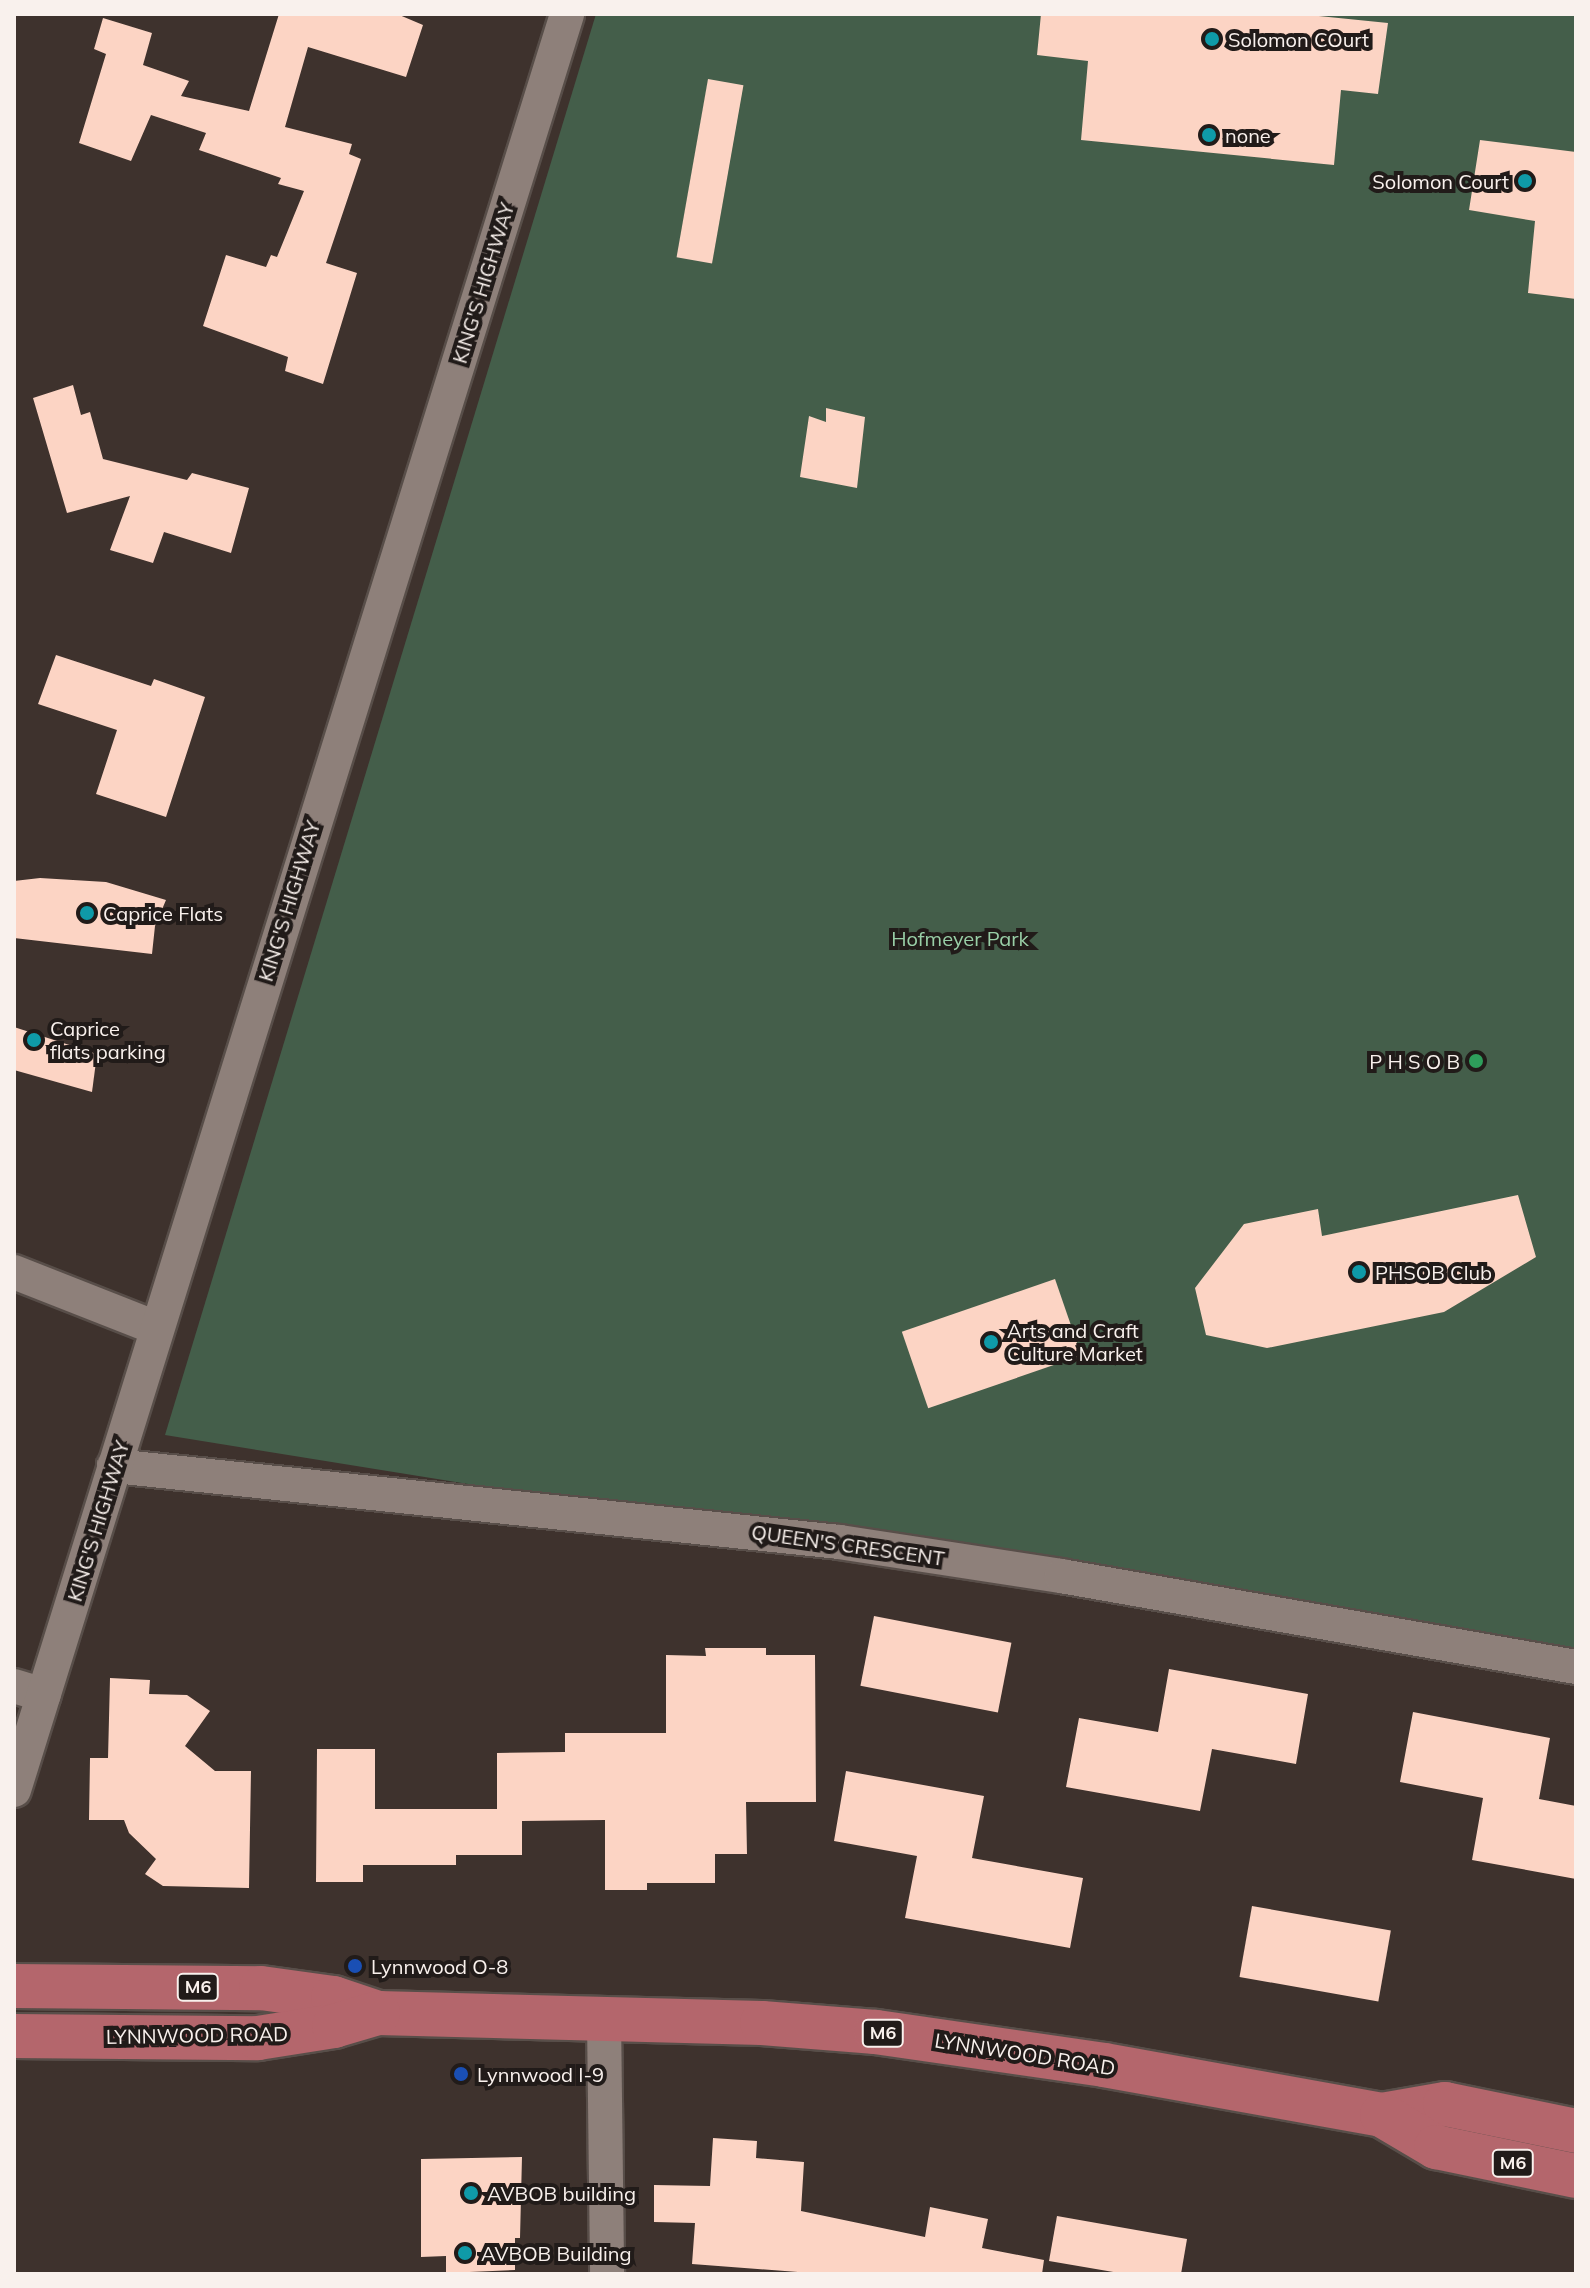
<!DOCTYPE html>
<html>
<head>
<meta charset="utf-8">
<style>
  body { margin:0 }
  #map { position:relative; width:1590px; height:2288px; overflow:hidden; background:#3e322d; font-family:Mulish,sans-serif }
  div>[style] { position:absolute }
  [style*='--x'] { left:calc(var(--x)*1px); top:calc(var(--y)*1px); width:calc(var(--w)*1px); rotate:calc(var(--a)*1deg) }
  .green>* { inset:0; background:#445e4a }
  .building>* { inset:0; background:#fcd4c4; transform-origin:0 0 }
  .roads { filter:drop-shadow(2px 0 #584e49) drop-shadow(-2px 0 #584e49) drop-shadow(0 2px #584e49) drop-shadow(0 -2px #584e49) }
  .street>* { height:34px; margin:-17px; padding:0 17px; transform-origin:17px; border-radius:17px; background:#8e807a }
  .primary>* { height:44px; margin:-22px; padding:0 22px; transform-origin:22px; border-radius:22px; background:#b4666c }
  .dots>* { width:22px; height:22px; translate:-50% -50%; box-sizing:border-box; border:4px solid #211b19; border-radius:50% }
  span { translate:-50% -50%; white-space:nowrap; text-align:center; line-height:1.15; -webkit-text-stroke:8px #211b19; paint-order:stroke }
  .shield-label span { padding:2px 6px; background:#211b19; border:2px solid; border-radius:6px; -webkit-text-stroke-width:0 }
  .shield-label { font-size:18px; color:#f9f1ed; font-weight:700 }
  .poi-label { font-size:20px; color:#f9f1ed }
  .left { translate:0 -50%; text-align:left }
  .right { translate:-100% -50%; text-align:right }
  .street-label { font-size:20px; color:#f9f1ed }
  .park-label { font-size:20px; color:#99cfa7 }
  .frame { position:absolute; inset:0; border:16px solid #f9f1ed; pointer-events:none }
</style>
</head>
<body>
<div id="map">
  <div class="green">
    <div style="clip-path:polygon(596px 14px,1576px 14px,1576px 1663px,165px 1435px)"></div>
  </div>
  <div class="building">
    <div style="clip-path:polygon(279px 14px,397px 14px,423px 25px,406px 77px,308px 47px,285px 127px,352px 144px,349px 154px,361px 159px,326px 263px,357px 273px,323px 384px,285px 371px,288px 357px,203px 326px,226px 255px,266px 267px,271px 255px,277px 257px,304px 191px,278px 184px,281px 178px,199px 150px,206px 133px,151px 115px,131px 161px,79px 143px,106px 54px,94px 49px,103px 18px,152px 33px,143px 65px,189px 81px,181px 96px,249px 111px)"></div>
    <div style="clip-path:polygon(1041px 14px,1299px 14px,1388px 23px,1378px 94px,1341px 90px,1334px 165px,1081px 140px,1088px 61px,1037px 55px)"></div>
    <div style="left:708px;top:79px;width:36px;height:181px;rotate:10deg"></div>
    <div style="clip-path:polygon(1480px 140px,1576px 152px,1576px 299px,1528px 293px,1535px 221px,1469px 210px)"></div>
    <div style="clip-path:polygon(73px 385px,81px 415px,90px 412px,103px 459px,187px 480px,192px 473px,249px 488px,231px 553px,164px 532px,153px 563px,110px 550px,130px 496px,67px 513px,33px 398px)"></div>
    <div style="clip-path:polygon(826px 408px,865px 417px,857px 488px,800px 477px,809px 416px,826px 422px)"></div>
    <div style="clip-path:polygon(56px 655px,151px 686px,154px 679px,205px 697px,166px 817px,96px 794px,117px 730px,38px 704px)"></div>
    <div style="clip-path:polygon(40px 878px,106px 882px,166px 900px,155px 926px,152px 954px,14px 938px,14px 881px)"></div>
    <div style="clip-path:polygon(14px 1027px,97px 1054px,92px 1092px,14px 1070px)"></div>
    <div style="clip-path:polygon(1518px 1195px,1536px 1257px,1444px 1312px,1267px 1348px,1206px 1335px,1195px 1288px,1244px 1224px,1318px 1209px,1322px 1236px)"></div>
    <div style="left:1055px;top:1279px;width:81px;height:162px;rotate:71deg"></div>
    <div style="left:874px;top:1616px;width:140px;height:71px;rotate:11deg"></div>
    <div style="clip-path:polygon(705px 1648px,766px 1648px,766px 1655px,815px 1655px,816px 1802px,746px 1802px,747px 1854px,715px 1854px,715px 1883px,647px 1883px,647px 1890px,605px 1890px,605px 1820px,522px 1821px,522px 1855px,456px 1855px,456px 1865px,363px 1865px,363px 1882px,316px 1882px,317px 1749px,375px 1749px,375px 1809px,497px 1809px,497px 1753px,565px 1752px,565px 1733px,666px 1733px,666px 1655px,706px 1656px)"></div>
    <div style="clip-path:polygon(1169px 1669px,1308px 1694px,1296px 1764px,1212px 1749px,1200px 1811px,1066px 1787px,1079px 1718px,1158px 1732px)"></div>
    <div style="clip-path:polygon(110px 1678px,150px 1680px,149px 1694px,187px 1695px,210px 1711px,185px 1746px,215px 1771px,251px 1771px,249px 1888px,163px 1886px,145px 1874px,156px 1859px,129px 1833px,124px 1820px,89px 1820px,90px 1758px,108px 1758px)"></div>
    <div style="clip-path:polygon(1413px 1712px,1550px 1738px,1539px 1799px,1576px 1806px,1576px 1879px,1472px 1860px,1483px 1798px,1400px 1782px)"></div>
    <div style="clip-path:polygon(846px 1771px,984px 1796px,972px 1858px,1083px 1878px,1070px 1948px,905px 1918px,917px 1856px,834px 1841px)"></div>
    <div style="left:1252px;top:1906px;width:141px;height:72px;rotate:10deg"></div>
    <div style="clip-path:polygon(713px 2138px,757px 2141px,756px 2158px,804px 2162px,801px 2211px,925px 2237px,930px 2207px,988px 2219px,982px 2248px,1044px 2260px,1042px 2274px,824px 2274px,692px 2264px,695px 2223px,654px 2222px,654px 2185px,710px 2186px)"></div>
    <div style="clip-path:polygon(522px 2157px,520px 2238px,515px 2238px,515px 2270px,446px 2273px,446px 2256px,421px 2257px,421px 2159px)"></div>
    <div style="clip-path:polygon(1057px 2216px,1187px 2239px,1181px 2274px,1125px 2274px,1049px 2261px)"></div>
  </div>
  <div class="roads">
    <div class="street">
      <div style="--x:14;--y:1272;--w:153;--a:21.5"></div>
      <div style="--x:114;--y:1466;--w:729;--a:5.98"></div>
      <div style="--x:839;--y:1542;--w:225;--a:8.7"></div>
      <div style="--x:1061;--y:1576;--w:523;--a:10.02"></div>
      <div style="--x:14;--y:1686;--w:31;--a:17"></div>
      <div style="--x:14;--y:1790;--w:1860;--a:-72.7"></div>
      <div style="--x:604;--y:2018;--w:256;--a:89.3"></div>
    </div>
    <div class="primary">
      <div style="--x:14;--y:1986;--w:247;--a:0.5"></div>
      <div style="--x:261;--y:1988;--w:73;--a:7.9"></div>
      <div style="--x:333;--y:1998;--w:47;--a:18.4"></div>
      <div style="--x:378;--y:2013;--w:384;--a:1.5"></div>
      <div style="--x:762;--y:2023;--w:114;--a:4.5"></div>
      <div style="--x:876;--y:2032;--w:230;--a:8.2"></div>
      <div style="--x:1104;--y:2065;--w:282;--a:10.2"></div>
      <div style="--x:1382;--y:2115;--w:64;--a:-9.9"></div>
      <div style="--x:1445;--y:2104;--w:134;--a:11.6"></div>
      <div style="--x:14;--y:2036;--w:244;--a:0.5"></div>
      <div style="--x:258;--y:2038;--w:77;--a:-9"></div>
      <div style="--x:334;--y:2026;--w:46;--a:-16.5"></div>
      <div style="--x:1382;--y:2115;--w:63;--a:30.7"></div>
      <div style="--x:1436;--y:2147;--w:143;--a:11.7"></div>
    </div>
  </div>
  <div class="dots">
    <div style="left:1212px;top:39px;background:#0f9aa8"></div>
    <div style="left:1209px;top:135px;background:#0f9aa8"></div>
    <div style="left:1525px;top:181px;background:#0f9aa8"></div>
    <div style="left:87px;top:913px;background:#0f9aa8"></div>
    <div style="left:34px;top:1040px;background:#0f9aa8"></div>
    <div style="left:1476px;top:1061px;background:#2e9e5b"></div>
    <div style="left:1359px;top:1272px;background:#0f9aa8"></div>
    <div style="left:991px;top:1342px;background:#0f9aa8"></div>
    <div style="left:355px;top:1966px;background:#1a4fb4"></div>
    <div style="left:461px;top:2074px;background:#1a4fb4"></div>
    <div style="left:471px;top:2193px;background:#0f9aa8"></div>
    <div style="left:465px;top:2253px;background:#0f9aa8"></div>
  </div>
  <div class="shield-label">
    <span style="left:198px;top:1987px">M6</span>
    <span style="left:883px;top:2033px">M6</span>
    <span style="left:1513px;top:2163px">M6</span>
  </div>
  <div class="poi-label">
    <span class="left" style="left:1228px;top:39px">Solomon COurt</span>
    <span class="left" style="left:1225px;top:135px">none</span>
    <span class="right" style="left:1509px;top:181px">Solomon Court</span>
    <span class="left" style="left:103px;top:913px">Caprice Flats</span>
    <span class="left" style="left:50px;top:1040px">Caprice<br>flats parking</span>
    <span class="right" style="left:1460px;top:1061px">P H S O B</span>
    <span class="left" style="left:1375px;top:1272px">PHSOB Club</span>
    <span class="left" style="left:1007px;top:1342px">Arts and Craft<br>Culture Market</span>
    <span class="left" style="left:371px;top:1966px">Lynnwood O-8</span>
    <span class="left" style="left:477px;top:2074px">Lynnwood I-9</span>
    <span class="left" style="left:487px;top:2193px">AVBOB building</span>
    <span class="left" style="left:481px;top:2253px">AVBOB Building</span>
  </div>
  <div class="street-label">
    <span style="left:483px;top:283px;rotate:-73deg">KING'S HIGHWAY</span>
    <span style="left:289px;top:901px;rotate:-73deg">KING'S HIGHWAY</span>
    <span style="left:98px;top:1521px;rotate:-73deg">KING'S HIGHWAY</span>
    <span style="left:848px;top:1545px;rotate:8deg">QUEEN'S CRESCENT</span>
    <span style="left:197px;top:2035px;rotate:-1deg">LYNNWOOD ROAD</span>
    <span style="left:1025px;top:2054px;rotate:9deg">LYNNWOOD ROAD</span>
  </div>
  <div class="park-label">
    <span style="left:960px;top:938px">Hofmeyer Park</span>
  </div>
  <div class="frame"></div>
</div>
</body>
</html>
